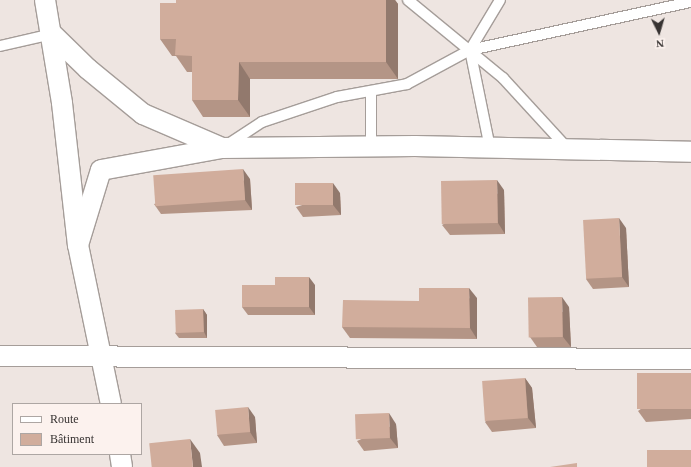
<!DOCTYPE html>
<html>
<head>
<meta charset="utf-8">
<style>
  body { margin:0 }
  #map { position:relative; width:691px; height:467px; overflow:hidden; background:#eee5e1; font-family:Georgia,serif }
  div>[style] { position:absolute }
  [style*='--x'] { left:calc(var(--x)*1px); top:calc(var(--y)*1px); width:calc(var(--w)*1px); rotate:calc(var(--a)*1deg) }
  .roads { filter:drop-shadow(1px 0 #a59d99) drop-shadow(-1px 0 #a59d99) drop-shadow(0 1px #a59d99) drop-shadow(0 -1px #a59d99) }
  .lane>* { height:10px; margin:-5px; padding:0 5px; transform-origin:5px; border-radius:5px; background:#fff }
  .street>* { height:20px; margin:-10px; padding:0 10px; transform-origin:10px; border-radius:10px; background:#fff }
  .wall>* { inset:0; background:#b49586 }
  .shaded-wall>* { inset:0; background:#92796d }
  .building>* { inset:0; background:#d1ad9c; transform-origin:0 0 }
  span { translate:-50% -50%; white-space:nowrap; text-align:center; line-height:1.15; -webkit-text-stroke:3px #fcf2ee; paint-order:stroke }
  .legend { position:absolute; left:12px; top:403px; width:130px; height:52px; box-sizing:border-box; background:#fcf2ee; border:1px solid #ada6a3; margin:0; padding:5px 7px; list-style:none; font-size:12px; color:#373332 }
  .legend li { display:flex; align-items:center; gap:8px; height:20px }
  .legend b { width:20px; border:1px solid #ada6a3 }
  .north { position:absolute; left:639px; top:12px; width:40px; height:40px; -webkit-text-stroke:3px #fcf2ee; paint-order:stroke; rotate:175deg; font-size:11px; font-weight:700; line-height:16px; text-align:center; color:#373332 }
  .north::after { content:''; display:block; margin:auto; width:14px; height:18px; background:#373332; clip-path:polygon(50% 0,100% 100%,50% 72%,0 100%) }
</style>
</head>
<body>
<div id="map">
  <div class="roads">
    <div class="lane">
      <div style="--x:408;--y:0;--w:123;--a:39.4"></div>
      <div style="--x:503;--y:78;--w:96;--a:47.5"></div>
      <div style="--x:0;--y:46;--w:53;--a:-13"></div>
      <div style="--x:371;--y:91;--w:55;--a:90"></div>
      <div style="--x:227;--y:145;--w:42;--a:-33.3"></div>
      <div style="--x:262;--y:122;--w:79;--a:-18.4"></div>
      <div style="--x:337;--y:97;--w:71;--a:-10.5"></div>
      <div style="--x:407;--y:84;--w:72;--a:-28.4"></div>
      <div style="--x:470;--y:50;--w:226;--a:-12.3"></div>
      <div style="--x:490;--y:148;--w:100;--a:-101.5"></div>
      <div style="--x:470;--y:50;--w:58;--a:-59"></div>
    </div>
    <div class="street">
      <div style="--x:45;--y:0;--w:104;--a:80.6"></div>
      <div style="--x:62;--y:103;--w:143;--a:83.6"></div>
      <div style="--x:78;--y:245;--w:162;--a:78.3"></div>
      <div style="--x:52;--y:34;--w:50;--a:44.2"></div>
      <div style="--x:88;--y:69;--w:71;--a:39.3"></div>
      <div style="--x:143;--y:114;--w:86;--a:23.3"></div>
      <div style="--x:78;--y:245;--w:78;--a:-73"></div>
      <div style="--x:101;--y:170;--w:123;--a:-10.3"></div>
      <div style="--x:222;--y:148;--w:193;--a:-0.6"></div>
      <div style="--x:415;--y:146;--w:276;--a:1.2"></div>
      <div style="--x:0;--y:356;--w:691;--a:0.25"></div>
      <div style="--x:120;--y:454;--w:13;--a:81"></div>
    </div>
  </div>
  <div class="wall">
    <div style="clip-path:polygon(176px 0,395px 0,398px 4px,398px 79px,250px 79px,250px 117px,203px 117px,192px 100px,192px 72px,187px 72px,176px 56px,172px 56px,160px 39px,176px 3px)"></div>
    <div style="clip-path:polygon(250px 179px,252px 210px,161px 214px,154px 204px)"></div>
    <div style="clip-path:polygon(504px 190px,505px 234px,450px 235px,442px 225px)"></div>
    <div style="clip-path:polygon(340px 193px,341px 215px,303px 217px,296px 207px)"></div>
    <div style="clip-path:polygon(626px 228px,629px 287px,593px 289px,586px 279px)"></div>
    <div style="clip-path:polygon(315px 285px,315px 315px,248px 315px,242px 307px)"></div>
    <div style="clip-path:polygon(477px 298px,477px 339px,350px 338px,342px 327px,419px 301px)"></div>
    <div style="clip-path:polygon(569px 307px,571px 347px,537px 347px,530px 337px)"></div>
    <div style="clip-path:polygon(203px 309px,207px 315px,207px 338px,179px 338px,175px 333px)"></div>
    <div style="clip-path:polygon(691px 373px,691px 419px,646px 422px,638px 411px)"></div>
    <div style="clip-path:polygon(525px 378px,532px 388px,536px 428px,492px 432px,485px 422px)"></div>
    <div style="clip-path:polygon(255px 417px,257px 443px,224px 446px,217px 435px)"></div>
    <div style="clip-path:polygon(396px 424px,398px 448px,364px 451px,357px 441px)"></div>
  </div>
  <div class="shaded-wall">
    <div style="clip-path:polygon(386px 0,395px 0,398px 4px,398px 79px,386px 62px)"></div>
    <div style="clip-path:polygon(239px 62px,250px 79px,250px 117px,238px 100px)"></div>
    <div style="clip-path:polygon(243px 169px,250px 179px,252px 210px,245px 200px)"></div>
    <div style="clip-path:polygon(497px 180px,504px 190px,505px 234px,498px 223px)"></div>
    <div style="clip-path:polygon(333px 183px,340px 193px,341px 215px,333px 205px)"></div>
    <div style="clip-path:polygon(619px 218px,626px 228px,629px 287px,622px 277px)"></div>
    <div style="clip-path:polygon(309px 277px,315px 285px,315px 315px,309px 307px)"></div>
    <div style="clip-path:polygon(469px 288px,477px 298px,477px 339px,470px 328px)"></div>
    <div style="clip-path:polygon(562px 297px,569px 307px,571px 347px,563px 337px)"></div>
    <div style="clip-path:polygon(203px 309px,207px 315px,207px 338px,204px 332px)"></div>
    <div style="clip-path:polygon(525px 378px,532px 388px,536px 428px,528px 418px)"></div>
    <div style="clip-path:polygon(248px 407px,255px 417px,257px 443px,250px 432px)"></div>
    <div style="clip-path:polygon(389px 413px,396px 424px,398px 448px,390px 438px)"></div>
    <div style="clip-path:polygon(190px 439px,200px 453px,202px 467px,193px 467px)"></div>
  </div>
  <div class="building">
    <div style="clip-path:polygon(176px 0,386px 0,386px 62px,239px 62px,238px 100px,192px 100px,192px 56px,175px 55px,176px 39px,160px 39px,160px 3px,176px 3px)"></div>
    <div style="left:243px;top:169px;width:31px;height:90px;rotate:86deg"></div>
    <div style="left:497px;top:180px;width:43px;height:56px;rotate:89deg"></div>
    <div style="left:333px;top:183px;width:22px;height:38px;rotate:90deg"></div>
    <div style="left:619px;top:218px;width:59px;height:36px;rotate:87deg"></div>
    <div style="clip-path:polygon(275px 277px,309px 277px,309px 307px,242px 307px,242px 285px,275px 285px)"></div>
    <div style="clip-path:polygon(419px 288px,469px 288px,470px 328px,342px 327px,343px 300px,419px 301px)"></div>
    <div style="left:562px;top:297px;width:40px;height:34px;rotate:89deg"></div>
    <div style="left:203px;top:309px;width:23px;height:28px;rotate:88deg"></div>
    <div style="left:691px;top:373px;width:36px;height:54px;rotate:90deg"></div>
    <div style="left:525px;top:378px;width:40px;height:43px;rotate:86deg"></div>
    <div style="left:248px;top:407px;width:25px;height:33px;rotate:85deg"></div>
    <div style="left:389px;top:413px;width:25px;height:34px;rotate:88deg"></div>
    <div style="left:190px;top:439px;width:28px;height:41px;rotate:84deg"></div>
    <div style="left:691px;top:450px;width:17px;height:44px;rotate:90deg"></div>
    <div style="clip-path:polygon(577px 463px,577px 467px,550px 467px)"></div>
  </div>
  <ul class="legend">
  <li><b style="height:5px;background:#fff"></b>Route</li>
  <li><b style="height:11px;background:#d1ad9c"></b>Bâtiment</li>
  </ul>
  <div class="north">N</div>
</div>
</body>
</html>
